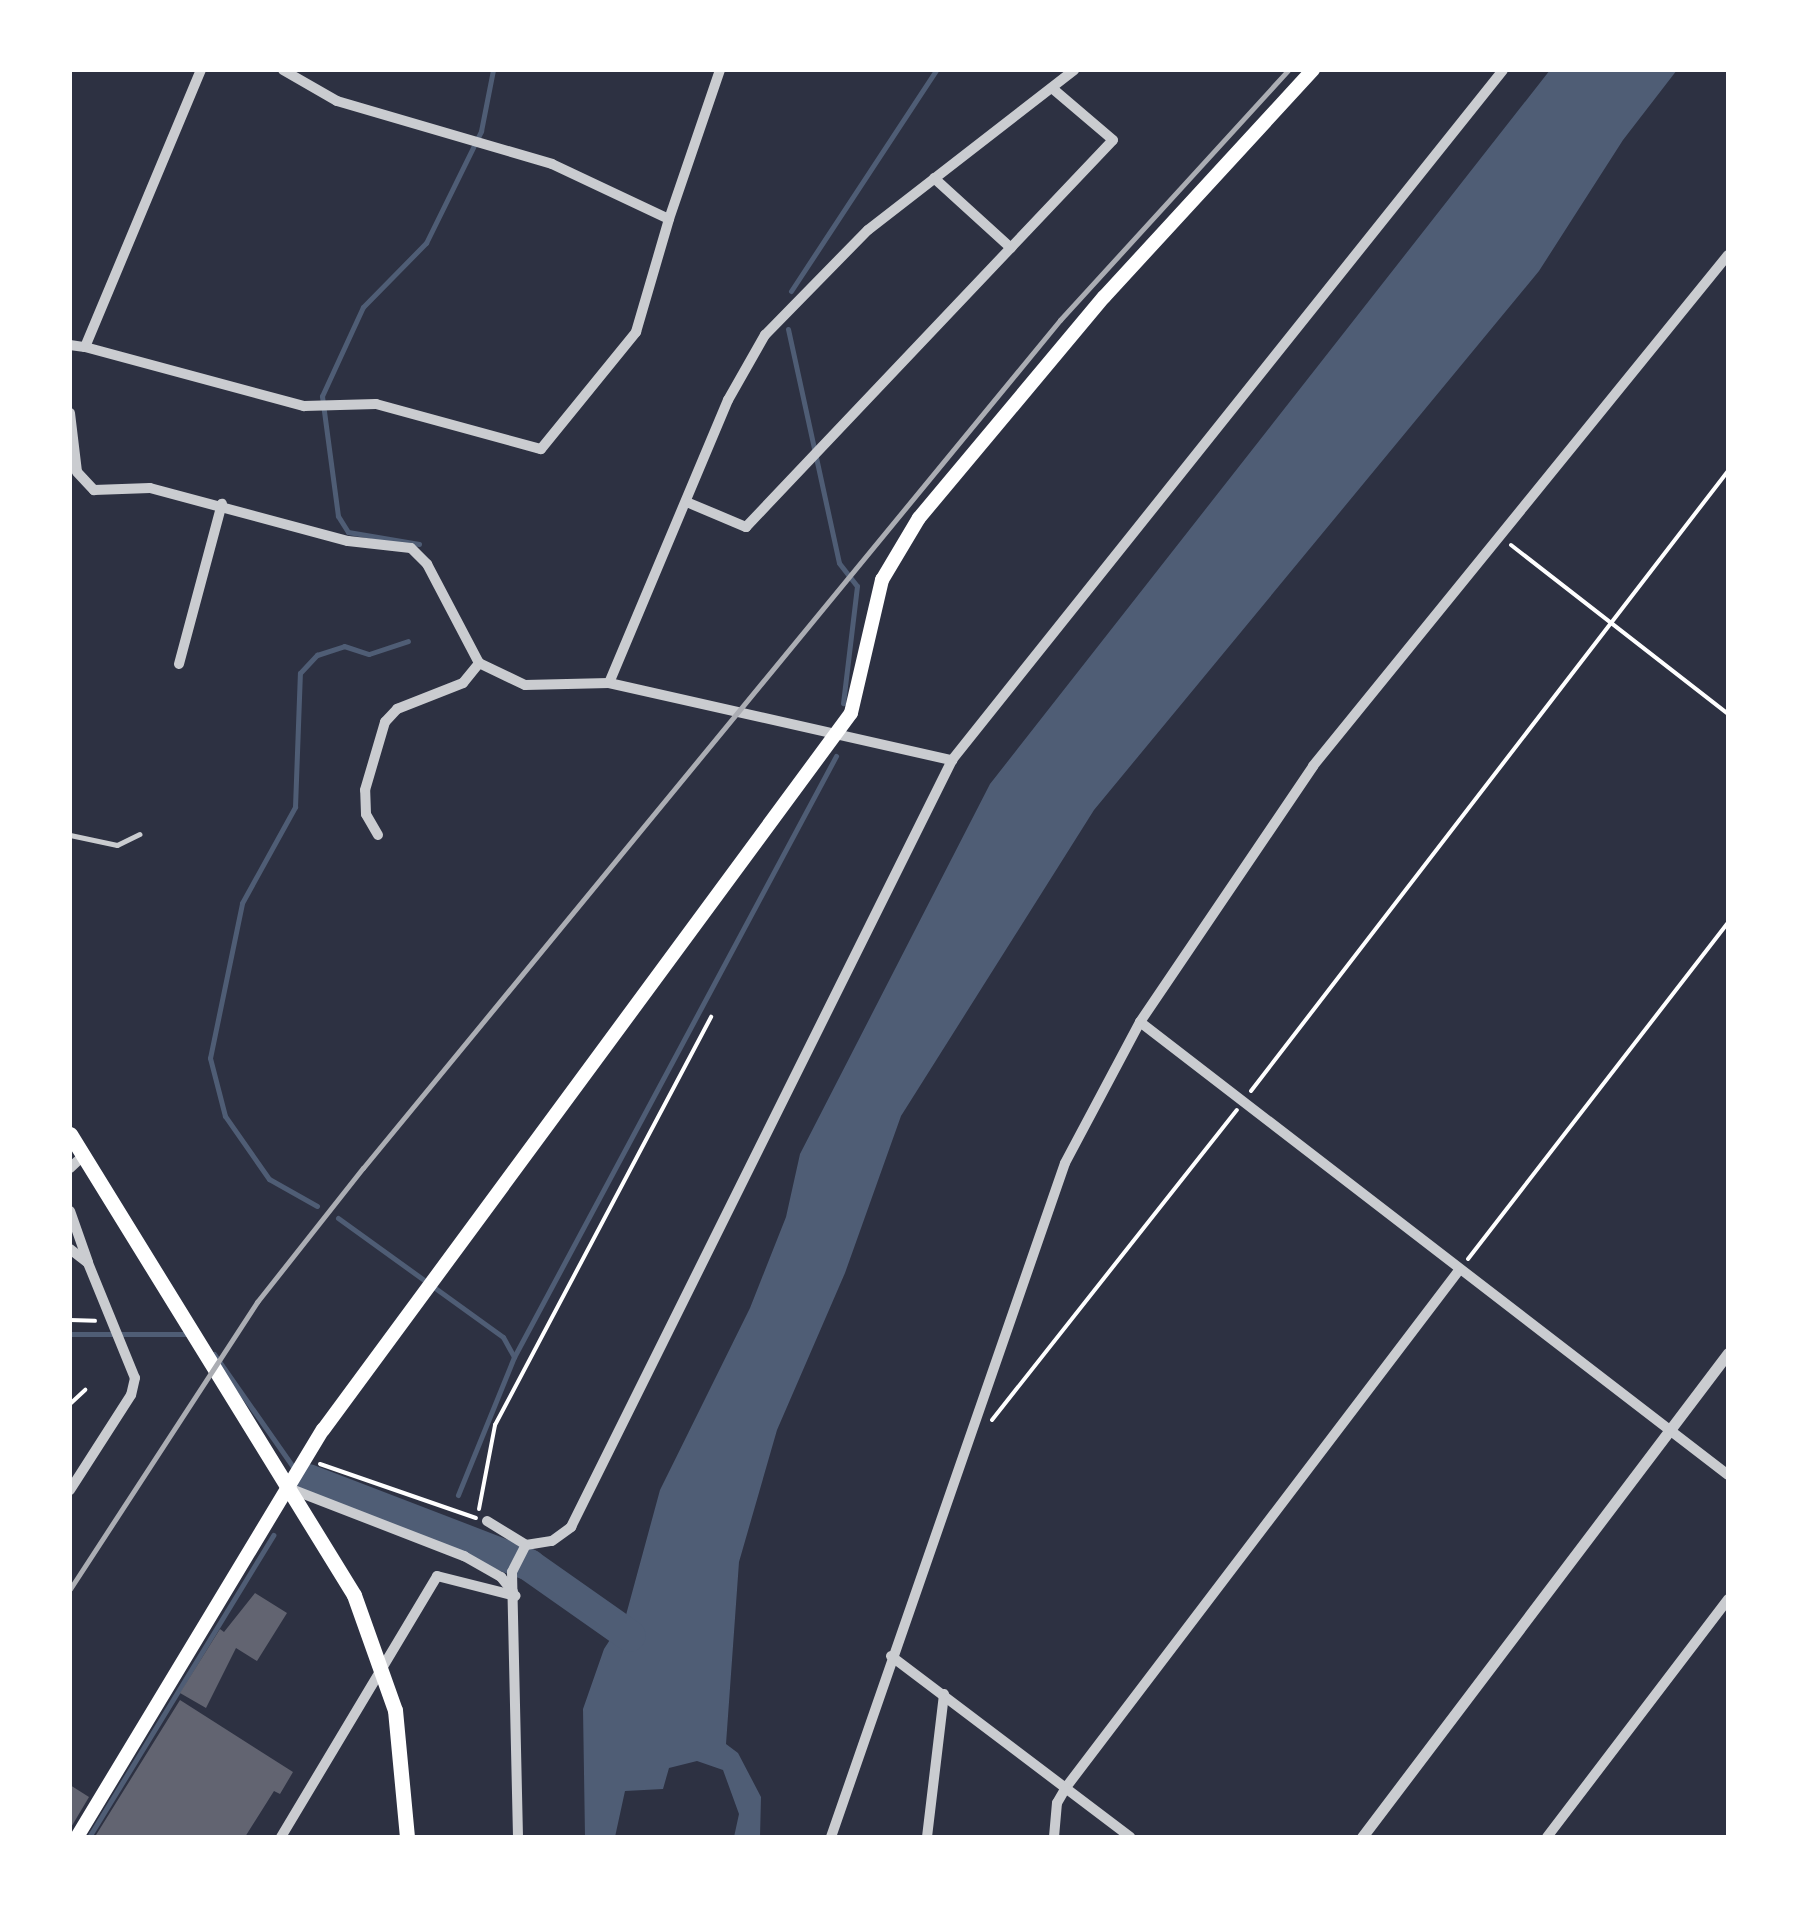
<!DOCTYPE html>
<html>
<head>
<meta charset="utf-8">
<style>
  body { margin:0 }
  #map { position:relative; width:1798px; height:1907px; overflow:hidden; background:#2d3142; font-family:"IBM Plex Sans",sans-serif }
  div>[style] { position:absolute }
  [style*='--x'] { left:calc(var(--x)*1px); top:calc(var(--y)*1px); width:calc(var(--w)*1px); rotate:calc(var(--a)*1deg) }
  .water>* { inset:0; background:#4f5d75 }
  .stream>* { height:5px; margin:-2.5px; padding:0 2.5px; transform-origin:2.5px; border-radius:2.5px; background:#4f5d75 }
  .river>* { height:32px; margin:-16px; padding:0 16px; transform-origin:16px; border-radius:16px; background:#4f5d75 }
  .building>* { inset:0; background:#626471 }
  .path>* { height:4px; margin:-2px; padding:0 2px; transform-origin:2px; border-radius:2px; background:#fff }
  .service>* { height:5px; margin:-2.5px; padding:0 2.5px; transform-origin:2.5px; border-radius:2.5px; background:#caccd0 }
  .minor>* { height:10px; margin:-5px; padding:0 5px; transform-origin:5px; border-radius:5px; background:#caccd0 }
  .tertiary>* { height:11px; margin:-5.5px; padding:0 5.5px; transform-origin:5.5px; border-radius:5.5px; background:#caccd0 }
  .secondary>* { height:14px; margin:-7px; padding:0 7px; transform-origin:7px; border-radius:7px; background:#fff }
  .trunk>* { height:15px; margin:-7.5px; padding:0 7.5px; transform-origin:7.5px; border-radius:7.5px; background:#fff }
  .rail>* { height:5px; margin:-2.5px; padding:0 2.5px; transform-origin:2.5px; border-radius:2.5px; background:#abadb3 }
  span { translate:-50% -50%; white-space:nowrap; text-align:center; line-height:1.15; -webkit-text-stroke:10px #fff; paint-order:stroke }
  .frame { position:absolute; inset:0; border:72px solid #fff; pointer-events:none }
</style>
</head>
<body>
<div id="map">
  <div class="water">
    <div style="clip-path:polygon(1550px 70px,1677px 70px,1623px 140px,1539px 271px,1094px 810px,901px 1116px,845px 1273px,777px 1430px,739px 1562px,726px 1744px,738px 1753px,761px 1797px,760px 1837px,734px 1837px,739px 1814px,723px 1770px,697px 1761px,669px 1768px,663px 1789px,625px 1791px,615px 1837px,585px 1837px,583px 1709px,604px 1649px,626px 1615px,660px 1490px,750px 1308px,786px 1217px,800px 1154px,990px 784px)"></div>
  </div>
  <div class="stream">
    <div style="--x:791;--y:291;--w:264;--a:-56.7"></div>
    <div style="--x:788;--y:329;--w:239;--a:77.7"></div>
    <div style="--x:839;--y:563;--w:29;--a:52"></div>
    <div style="--x:857;--y:586;--w:118;--a:96.8"></div>
    <div style="--x:419;--y:544;--w:72;--a:-170.4"></div>
    <div style="--x:348;--y:532;--w:19;--a:-122"></div>
    <div style="--x:338;--y:516;--w:121;--a:-97.6"></div>
    <div style="--x:322;--y:396;--w:98;--a:-65.3"></div>
    <div style="--x:363;--y:307;--w:90;--a:-45.5"></div>
    <div style="--x:426;--y:243;--w:125;--a:-63.8"></div>
    <div style="--x:481;--y:131;--w:62;--a:-78.9"></div>
    <div style="--x:317;--y:1206;--w:55;--a:-150.6"></div>
    <div style="--x:269;--y:1179;--w:77;--a:-124.9"></div>
    <div style="--x:225;--y:1116;--w:60;--a:-104.5"></div>
    <div style="--x:210;--y:1058;--w:158;--a:-78.3"></div>
    <div style="--x:242;--y:903;--w:110;--a:-61.1"></div>
    <div style="--x:295;--y:807;--w:134;--a:-87.9"></div>
    <div style="--x:300;--y:673;--w:25;--a:-47"></div>
    <div style="--x:317;--y:655;--w:28;--a:-18"></div>
    <div style="--x:344;--y:646;--w:26;--a:18"></div>
    <div style="--x:369;--y:654;--w:41;--a:-18.4"></div>
    <div style="--x:338;--y:1218;--w:203;--a:35.8"></div>
    <div style="--x:503;--y:1337;--w:23;--a:61"></div>
    <div style="--x:514;--y:1357;--w:149;--a:112.1"></div>
    <div style="--x:70;--y:1334;--w:119;--a:0"></div>
    <div style="--x:214;--y:1354;--w:159;--a:55"></div>
    <div style="--x:514;--y:1357;--w:682;--a:-61.82"></div>
    <div style="--x:445;--y:1530;--w:9;--a:-69"></div>
    <div style="--x:89;--y:1837;--w:354;--a:-58.6"></div>
  </div>
  <div class="river">
    <div style="--x:308;--y:1480;--w:237;--a:21"></div>
    <div style="--x:529;--y:1565;--w:123;--a:35.1"></div>
  </div>
  <div class="building">
    <div style="clip-path:polygon(255px 1593px,287px 1613px,257px 1661px,236px 1648px,206px 1708px,180px 1693px,220px 1629px,224px 1632px)"></div>
    <div style="clip-path:polygon(180px 1700px,293px 1772px,280px 1794px,274px 1791px,245px 1837px,96px 1835px)"></div>
    <div style="clip-path:polygon(70px 1785px,89px 1797px,70px 1829px)"></div>
  </div>
  <div class="path">
    <div style="--x:1511;--y:545;--w:275;--a:37.9"></div>
    <div style="--x:1251;--y:1091;--w:782;--a:-52.43"></div>
    <div style="--x:1468;--y:1259;--w:425;--a:-52.3"></div>
    <div style="--x:70;--y:1320;--w:25;--a:2"></div>
    <div style="--x:70;--y:1404;--w:21;--a:-43"></div>
    <div style="--x:992;--y:1420;--w:395;--a:-51.7"></div>
    <div style="--x:320;--y:1464;--w:165;--a:19.1"></div>
    <div style="--x:479;--y:1509;--w:86;--a:-79.2"></div>
    <div style="--x:495;--y:1425;--w:462;--a:-62.1"></div>
  </div>
  <div class="service">
    <div style="--x:70;--y:835;--w:48;--a:12"></div>
    <div style="--x:117;--y:845;--w:25;--a:-26"></div>
  </div>
  <div class="minor">
    <div style="--x:283;--y:70;--w:62;--a:29.9"></div>
    <div style="--x:337;--y:101;--w:224;--a:16.3"></div>
    <div style="--x:552;--y:164;--w:129;--a:25.2"></div>
    <div style="--x:669;--y:219;--w:157;--a:-71.1"></div>
    <div style="--x:934;--y:178;--w:104;--a:42.3"></div>
    <div style="--x:70;--y:345;--w:15;--a:8"></div>
    <div style="--x:85;--y:347;--w:300;--a:-67.3"></div>
    <div style="--x:85;--y:347;--w:227;--a:15.1"></div>
    <div style="--x:304;--y:406;--w:72;--a:-1.6"></div>
    <div style="--x:376;--y:404;--w:171;--a:15.3"></div>
    <div style="--x:541;--y:449;--w:151;--a:-50.9"></div>
    <div style="--x:636;--y:332;--w:118;--a:-73.7"></div>
    <div style="--x:70;--y:413;--w:59;--a:83.2"></div>
    <div style="--x:77;--y:472;--w:25;--a:47"></div>
    <div style="--x:94;--y:490;--w:56;--a:-2"></div>
    <div style="--x:150;--y:488;--w:205;--a:15"></div>
    <div style="--x:348;--y:541;--w:63;--a:6.3"></div>
    <div style="--x:411;--y:548;--w:23;--a:45"></div>
    <div style="--x:427;--y:564;--w:112;--a:62.3"></div>
    <div style="--x:479;--y:663;--w:51;--a:25.6"></div>
    <div style="--x:525;--y:685;--w:84;--a:-1.4"></div>
    <div style="--x:609;--y:683;--w:352;--a:12.7"></div>
    <div style="--x:689;--y:503;--w:62;--a:22.8"></div>
    <div style="--x:746;--y:527;--w:533;--a:-46.52"></div>
    <div style="--x:1113;--y:140;--w:80;--a:-139.6"></div>
    <div style="--x:179;--y:664;--w:166;--a:-75"></div>
    <div style="--x:609;--y:683;--w:307;--a:-67.2"></div>
    <div style="--x:728;--y:400;--w:75;--a:-60.4"></div>
    <div style="--x:765;--y:335;--w:147;--a:-45.6"></div>
    <div style="--x:868;--y:230;--w:261;--a:-37.8"></div>
    <div style="--x:378;--y:835;--w:24;--a:-120"></div>
    <div style="--x:366;--y:814;--w:24;--a:-92"></div>
    <div style="--x:365;--y:790;--w:71;--a:-73.6"></div>
    <div style="--x:385;--y:722;--w:18;--a:-47"></div>
    <div style="--x:397;--y:709;--w:71;--a:-21.5"></div>
    <div style="--x:463;--y:683;--w:26;--a:-51"></div>
    <div style="--x:1140;--y:1022;--w:742;--a:37.61"></div>
    <div style="--x:70;--y:1168;--w:16;--a:-43"></div>
    <div style="--x:70;--y:1211;--w:54;--a:70.6"></div>
    <div style="--x:70;--y:1249;--w:23;--a:38"></div>
    <div style="--x:88;--y:1263;--w:124;--a:67.8"></div>
    <div style="--x:135;--y:1378;--w:17;--a:103"></div>
    <div style="--x:131;--y:1395;--w:113;--a:122.7"></div>
    <div style="--x:291;--y:1489;--w:186;--a:21.2"></div>
    <div style="--x:464;--y:1556;--w:43;--a:29.6"></div>
    <div style="--x:501;--y:1577;--w:19;--a:51"></div>
    <div style="--x:487;--y:1521;--w:46;--a:31.6"></div>
    <div style="--x:526;--y:1545;--w:26;--a:-9"></div>
    <div style="--x:552;--y:1541;--w:24;--a:-36"></div>
    <div style="--x:571;--y:1527;--w:856;--a:-63.58"></div>
    <div style="--x:952;--y:760;--w:883;--a:-51.39"></div>
    <div style="--x:891;--y:1656;--w:300;--a:37.1"></div>
    <div style="--x:281;--y:1837;--w:304;--a:-59.1"></div>
    <div style="--x:437;--y:1576;--w:81;--a:14.2"></div>
    <div style="--x:518;--y:1837;--w:265;--a:-91.3"></div>
    <div style="--x:512;--y:1572;--w:30;--a:-63"></div>
    <div style="--x:831;--y:1837;--w:713;--a:-70.85"></div>
    <div style="--x:1065;--y:1163;--w:160;--a:-62"></div>
    <div style="--x:1140;--y:1022;--w:309;--a:-55.9"></div>
    <div style="--x:1313;--y:766;--w:658;--a:-50.92"></div>
    <div style="--x:927;--y:1837;--w:144;--a:-83.2"></div>
    <div style="--x:1054;--y:1837;--w:34;--a:-85"></div>
    <div style="--x:1057;--y:1803;--w:20;--a:-60"></div>
    <div style="--x:1067;--y:1786;--w:649;--a:-52.76"></div>
    <div style="--x:1547;--y:1837;--w:299;--a:-52.7"></div>
  </div>
  <div class="tertiary">
    <div style="--x:1362;--y:1837;--w:607;--a:-52.9"></div>
  </div>
  <div class="secondary">
    <div style="--x:77;--y:1837;--w:476;--a:-58.9"></div>
    <div style="--x:323;--y:1430;--w:890;--a:-53.63"></div>
    <div style="--x:851;--y:713;--w:137;--a:-76.9"></div>
    <div style="--x:882;--y:580;--w:72;--a:-59.2"></div>
    <div style="--x:919;--y:518;--w:288;--a:-50.1"></div>
    <div style="--x:1104;--y:297;--w:309;--a:-47.4"></div>
  </div>
  <div class="trunk">
    <div style="--x:70;--y:1134;--w:541;--a:58.36"></div>
    <div style="--x:354;--y:1595;--w:122;--a:70.4"></div>
    <div style="--x:395;--y:1710;--w:128;--a:84.6"></div>
  </div>
  <div class="rail">
    <div style="--x:70;--y:1589;--w:343;--a:-56.9"></div>
    <div style="--x:257;--y:1302;--w:171;--a:-51.7"></div>
    <div style="--x:363;--y:1168;--w:1098;--a:-50.58"></div>
    <div style="--x:1060;--y:320;--w:338;--a:-47.6"></div>
  </div>
  <div class="frame"></div>
</div>
</body>
</html>
